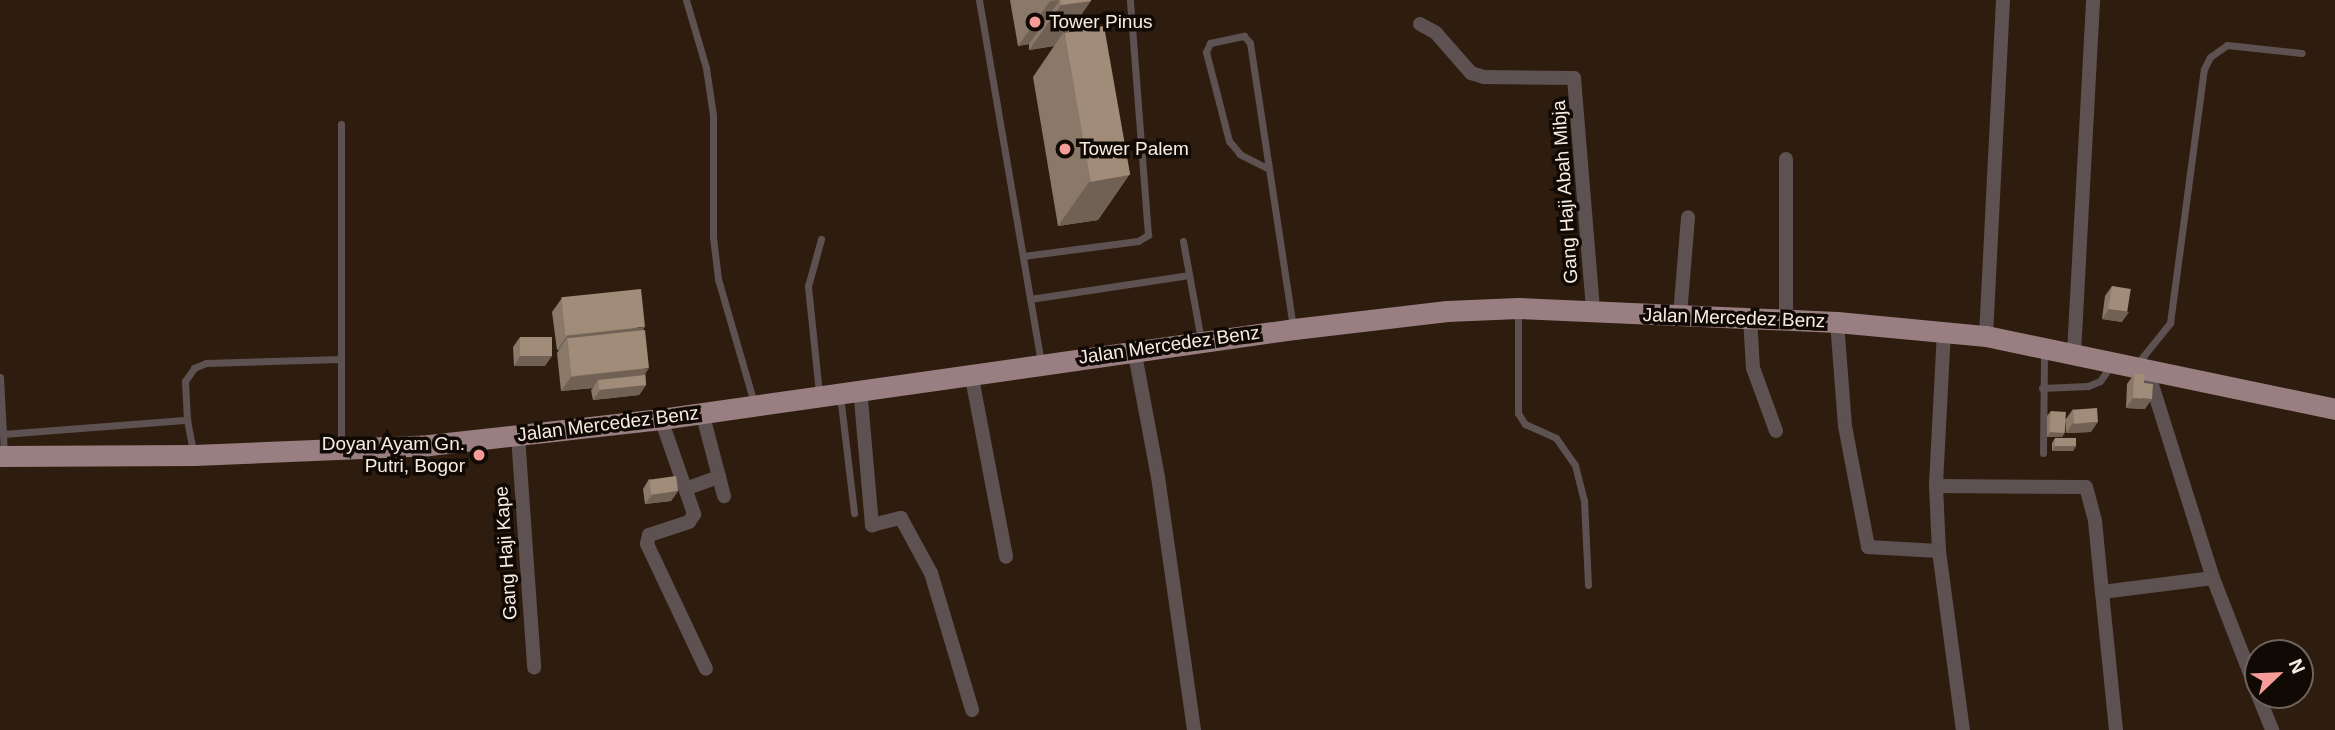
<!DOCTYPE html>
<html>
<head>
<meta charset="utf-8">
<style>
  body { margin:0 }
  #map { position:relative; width:2335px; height:730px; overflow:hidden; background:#2e1d0e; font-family:Arial,sans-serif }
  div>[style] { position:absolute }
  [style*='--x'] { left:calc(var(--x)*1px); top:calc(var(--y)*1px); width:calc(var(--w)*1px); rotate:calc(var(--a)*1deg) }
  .service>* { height:7px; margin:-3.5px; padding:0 3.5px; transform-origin:3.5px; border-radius:3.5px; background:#5d5152 }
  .minor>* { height:14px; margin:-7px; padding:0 7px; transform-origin:7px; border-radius:7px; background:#5d5152 }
  .primary>* { height:21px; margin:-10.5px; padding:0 10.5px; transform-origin:10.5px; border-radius:10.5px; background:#997f81 }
  .wall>* { inset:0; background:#8a7868 }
  .shaded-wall>* { inset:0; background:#716155 }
  .building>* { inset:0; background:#a18b79; transform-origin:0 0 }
  .dots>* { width:19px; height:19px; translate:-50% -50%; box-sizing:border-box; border:4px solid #110904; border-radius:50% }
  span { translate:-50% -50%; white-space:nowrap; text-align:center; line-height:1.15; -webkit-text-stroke:7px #110904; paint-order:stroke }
  .poi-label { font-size:19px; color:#f9ede3 }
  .left { translate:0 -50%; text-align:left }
  .right { translate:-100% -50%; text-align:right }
  .street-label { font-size:19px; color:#f9ede3 }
  .north { position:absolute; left:2244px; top:639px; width:70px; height:70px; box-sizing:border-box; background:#110904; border:2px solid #6e645d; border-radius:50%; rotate:67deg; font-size:19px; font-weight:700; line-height:28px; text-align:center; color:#f9ede3 }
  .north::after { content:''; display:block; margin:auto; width:24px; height:32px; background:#f59b98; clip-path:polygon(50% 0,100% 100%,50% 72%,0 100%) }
</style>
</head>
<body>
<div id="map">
  <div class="service">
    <div style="--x:686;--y:0;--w:71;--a:73.6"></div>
    <div style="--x:706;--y:68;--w:48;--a:81.5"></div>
    <div style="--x:713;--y:115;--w:122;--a:90"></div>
    <div style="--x:713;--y:237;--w:42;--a:83.2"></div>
    <div style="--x:718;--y:279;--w:129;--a:73.8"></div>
    <div style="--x:979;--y:0;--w:367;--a:80.3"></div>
    <div style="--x:341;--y:124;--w:322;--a:90"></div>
    <div style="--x:1269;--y:169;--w:33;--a:-153"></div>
    <div style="--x:1240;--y:154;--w:17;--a:-130"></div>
    <div style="--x:1229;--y:141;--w:92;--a:-104.5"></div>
    <div style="--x:1206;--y:52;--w:10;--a:-66"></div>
    <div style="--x:1210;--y:43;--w:35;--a:-12"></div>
    <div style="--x:1244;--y:36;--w:9;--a:49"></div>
    <div style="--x:1250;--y:43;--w:287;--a:81.4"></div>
    <div style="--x:1183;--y:241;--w:101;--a:79.7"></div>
    <div style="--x:1023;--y:256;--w:116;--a:-7.4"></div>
    <div style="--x:1138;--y:241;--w:12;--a:-31"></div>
    <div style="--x:1148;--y:235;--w:236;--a:-94.4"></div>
    <div style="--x:1030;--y:299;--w:161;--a:-8.6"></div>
    <div style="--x:1518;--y:311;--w:102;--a:90"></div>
    <div style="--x:1518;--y:413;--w:13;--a:58"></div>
    <div style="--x:1525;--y:424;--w:34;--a:24"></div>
    <div style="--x:1556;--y:438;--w:33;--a:55"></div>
    <div style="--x:1575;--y:465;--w:36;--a:76"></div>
    <div style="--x:1584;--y:500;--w:85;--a:87.3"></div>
    <div style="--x:2137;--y:364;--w:53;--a:-51.2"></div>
    <div style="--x:2170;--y:323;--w:256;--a:-82.4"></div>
    <div style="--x:2204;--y:69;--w:13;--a:-63"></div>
    <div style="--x:2210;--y:57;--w:21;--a:-35"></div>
    <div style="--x:2227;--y:45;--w:75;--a:6.1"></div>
    <div style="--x:0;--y:377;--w:76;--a:87"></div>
    <div style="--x:2042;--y:388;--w:46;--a:-2.5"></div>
    <div style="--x:2088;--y:386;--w:13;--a:-23"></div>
    <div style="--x:2100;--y:381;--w:19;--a:-55"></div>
    <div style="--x:819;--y:393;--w:108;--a:-95.9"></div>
    <div style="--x:808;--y:286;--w:49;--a:-74.5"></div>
    <div style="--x:840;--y:395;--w:119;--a:83.2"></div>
    <div style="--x:187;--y:420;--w:39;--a:-93"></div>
    <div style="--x:185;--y:381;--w:16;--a:-55"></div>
    <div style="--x:194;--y:368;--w:13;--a:-23"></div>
    <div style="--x:206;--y:363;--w:135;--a:-1.7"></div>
    <div style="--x:3;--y:434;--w:185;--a:-4.4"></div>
    <div style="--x:187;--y:420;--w:32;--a:79"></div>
    <div style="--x:2043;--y:453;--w:100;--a:-89.4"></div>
  </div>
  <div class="minor">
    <div style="--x:1420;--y:24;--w:18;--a:29"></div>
    <div style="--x:1436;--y:33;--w:53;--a:48.8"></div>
    <div style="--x:1471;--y:73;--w:14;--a:17"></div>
    <div style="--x:1484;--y:77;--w:90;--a:0.6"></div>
    <div style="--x:1574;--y:78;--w:234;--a:85.3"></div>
    <div style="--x:1680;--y:315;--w:98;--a:-85.3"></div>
    <div style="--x:1750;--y:318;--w:50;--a:86.6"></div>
    <div style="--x:1753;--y:368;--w:67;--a:69.9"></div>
    <div style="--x:1786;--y:320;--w:161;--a:-90"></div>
    <div style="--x:1837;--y:322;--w:104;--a:85.6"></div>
    <div style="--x:1845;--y:426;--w:123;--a:79.2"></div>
    <div style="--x:1868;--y:547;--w:71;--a:3.2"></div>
    <div style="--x:1944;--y:331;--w:155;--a:93"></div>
    <div style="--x:1936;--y:486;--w:65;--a:87.4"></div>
    <div style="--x:1939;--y:551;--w:181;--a:82.4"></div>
    <div style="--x:1986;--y:336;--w:336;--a:-87.1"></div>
    <div style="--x:1134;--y:349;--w:130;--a:79.4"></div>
    <div style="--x:1158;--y:477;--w:256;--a:81.9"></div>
    <div style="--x:2074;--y:353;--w:354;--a:-86.9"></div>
    <div style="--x:2147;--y:369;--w:219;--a:72.5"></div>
    <div style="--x:2213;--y:578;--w:124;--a:68.8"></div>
    <div style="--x:971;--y:373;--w:187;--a:79.2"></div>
    <div style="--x:860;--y:388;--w:138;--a:85"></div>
    <div style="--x:872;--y:525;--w:30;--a:-14"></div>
    <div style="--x:901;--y:518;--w:63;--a:61.4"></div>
    <div style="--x:931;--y:573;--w:143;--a:73.3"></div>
    <div style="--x:702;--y:412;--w:87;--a:75.3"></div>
    <div style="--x:661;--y:419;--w:101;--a:70.8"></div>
    <div style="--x:694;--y:514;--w:9;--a:122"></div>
    <div style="--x:689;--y:522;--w:42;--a:162"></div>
    <div style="--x:649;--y:535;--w:9;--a:103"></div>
    <div style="--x:647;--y:544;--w:138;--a:64.7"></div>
    <div style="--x:518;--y:436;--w:232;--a:86"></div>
    <div style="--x:1936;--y:486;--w:150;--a:0.4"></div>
    <div style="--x:2086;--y:487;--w:35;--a:75"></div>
    <div style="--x:2095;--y:521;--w:71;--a:84.4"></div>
    <div style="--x:688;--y:488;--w:33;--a:-20"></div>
    <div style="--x:2258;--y:695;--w:38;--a:68"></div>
    <div style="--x:2116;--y:730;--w:139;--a:-95.8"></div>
    <div style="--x:2102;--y:592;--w:112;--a:-7.2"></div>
  </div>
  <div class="primary">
    <div style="--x:0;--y:456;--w:194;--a:-0.3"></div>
    <div style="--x:194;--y:455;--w:235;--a:-2.4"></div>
    <div style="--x:429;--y:445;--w:233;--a:-6.4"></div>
    <div style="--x:661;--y:419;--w:639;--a:-8.09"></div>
    <div style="--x:1294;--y:329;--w:154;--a:-6.7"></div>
    <div style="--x:1447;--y:311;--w:71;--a:-2.4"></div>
    <div style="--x:1518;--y:308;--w:319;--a:2.5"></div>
    <div style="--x:1837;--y:322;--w:150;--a:5.4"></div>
    <div style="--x:1986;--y:336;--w:357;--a:11.8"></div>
  </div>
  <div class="wall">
    <div style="clip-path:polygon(1010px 0,1091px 0,1069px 32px,1129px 175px,1098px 220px,1058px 226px,1033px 77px,1054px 46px,1029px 50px,1029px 44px,1018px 46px)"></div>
    <div style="clip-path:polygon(2112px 286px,2122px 322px,2102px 319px,2105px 296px)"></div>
    <div style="clip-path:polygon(562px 298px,643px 330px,646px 385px,639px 395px,593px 400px,591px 390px,593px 388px,561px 391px,557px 353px,559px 350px,557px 350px,552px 312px)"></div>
    <div style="clip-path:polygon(520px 337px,545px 366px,514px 366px,513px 347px)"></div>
    <div style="clip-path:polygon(2134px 374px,2145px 409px,2126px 408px,2127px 384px)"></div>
    <div style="clip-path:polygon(2073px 409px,2091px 432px,2066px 433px,2066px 419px,2065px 432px,2062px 437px,2047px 437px,2047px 416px,2051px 411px,2066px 419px)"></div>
    <div style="clip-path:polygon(2055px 438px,2076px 446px,2073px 451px,2052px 451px,2052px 443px)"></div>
    <div style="clip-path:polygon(649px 479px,678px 491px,671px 501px,645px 504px,643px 489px)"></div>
  </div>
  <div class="shaded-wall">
    <div style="clip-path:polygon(1060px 0,1029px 44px,1018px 46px,1050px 1px)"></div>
    <div style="clip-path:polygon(1091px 1px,1065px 38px,1064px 32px,1054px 46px,1029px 50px,1061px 5px)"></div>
    <div style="clip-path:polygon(1129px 175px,1098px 220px,1058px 226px,1089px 182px)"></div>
    <div style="clip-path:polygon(2109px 309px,2129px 312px,2122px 322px,2102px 319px)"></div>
    <div style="clip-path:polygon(645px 327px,635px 342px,567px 338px,559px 350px,557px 350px,567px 336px)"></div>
    <div style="clip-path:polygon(520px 356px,552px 356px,545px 366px,514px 366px)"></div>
    <div style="clip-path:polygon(649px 368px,639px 383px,598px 380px,593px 388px,561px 391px,571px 377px)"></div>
    <div style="clip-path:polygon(646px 385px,639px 395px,593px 400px,600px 390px)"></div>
    <div style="clip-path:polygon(2133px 398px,2152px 399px,2145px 409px,2126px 408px)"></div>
    <div style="clip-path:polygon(2098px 422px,2091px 432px,2066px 433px,2073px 423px)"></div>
    <div style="clip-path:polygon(2050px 432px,2065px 432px,2062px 437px,2047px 437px)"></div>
    <div style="clip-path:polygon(2055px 446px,2076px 446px,2073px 451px,2052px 451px)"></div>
    <div style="clip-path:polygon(678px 491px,671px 501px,645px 504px,652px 495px)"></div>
  </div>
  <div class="building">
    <div style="clip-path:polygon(1060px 0,1091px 0,1091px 1px,1061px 5px)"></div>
    <div style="left:1104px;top:26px;width:151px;height:40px;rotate:80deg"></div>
    <div style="left:2112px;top:286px;width:19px;height:23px;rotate:9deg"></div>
    <div style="left:641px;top:289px;width:38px;height:80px;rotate:84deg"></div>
    <div style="left:645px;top:330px;width:38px;height:78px;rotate:84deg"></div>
    <div style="left:520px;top:337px;width:32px;height:19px"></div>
    <div style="clip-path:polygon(2134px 374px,2145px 374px,2144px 383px,2153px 384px,2152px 399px,2133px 398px)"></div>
    <div style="left:645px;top:375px;width:10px;height:47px;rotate:84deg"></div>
    <div style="left:2097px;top:408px;width:14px;height:24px;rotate:86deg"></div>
    <div style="left:2051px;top:411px;width:15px;height:21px;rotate:4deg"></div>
    <div style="left:2055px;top:438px;width:21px;height:8px"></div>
    <div style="left:676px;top:476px;width:15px;height:27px;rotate:82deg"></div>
  </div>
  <div class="dots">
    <div style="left:1035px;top:22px;background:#f59b98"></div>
    <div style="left:1065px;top:149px;background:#f59b98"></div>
    <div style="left:479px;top:455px;background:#f59b98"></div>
  </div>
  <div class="poi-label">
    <span class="left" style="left:1049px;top:22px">Tower Pinus</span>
    <span class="left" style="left:1079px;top:149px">Tower Palem</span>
    <span class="right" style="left:465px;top:455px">Doyan Ayam Gn.<br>Putri, Bogor</span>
  </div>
  <div class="street-label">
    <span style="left:1565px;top:192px;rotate:-94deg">Gang Haji Abah Mibja</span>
    <span style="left:1734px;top:318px;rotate:2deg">Jalan Mercedez Benz</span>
    <span style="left:1169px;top:345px;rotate:-8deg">Jalan Mercedez Benz</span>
    <span style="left:608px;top:424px;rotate:-7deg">Jalan Mercedez Benz</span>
    <span style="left:506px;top:553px;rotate:-94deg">Gang Haji Kape</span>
  </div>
  <div class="north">N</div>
</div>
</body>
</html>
